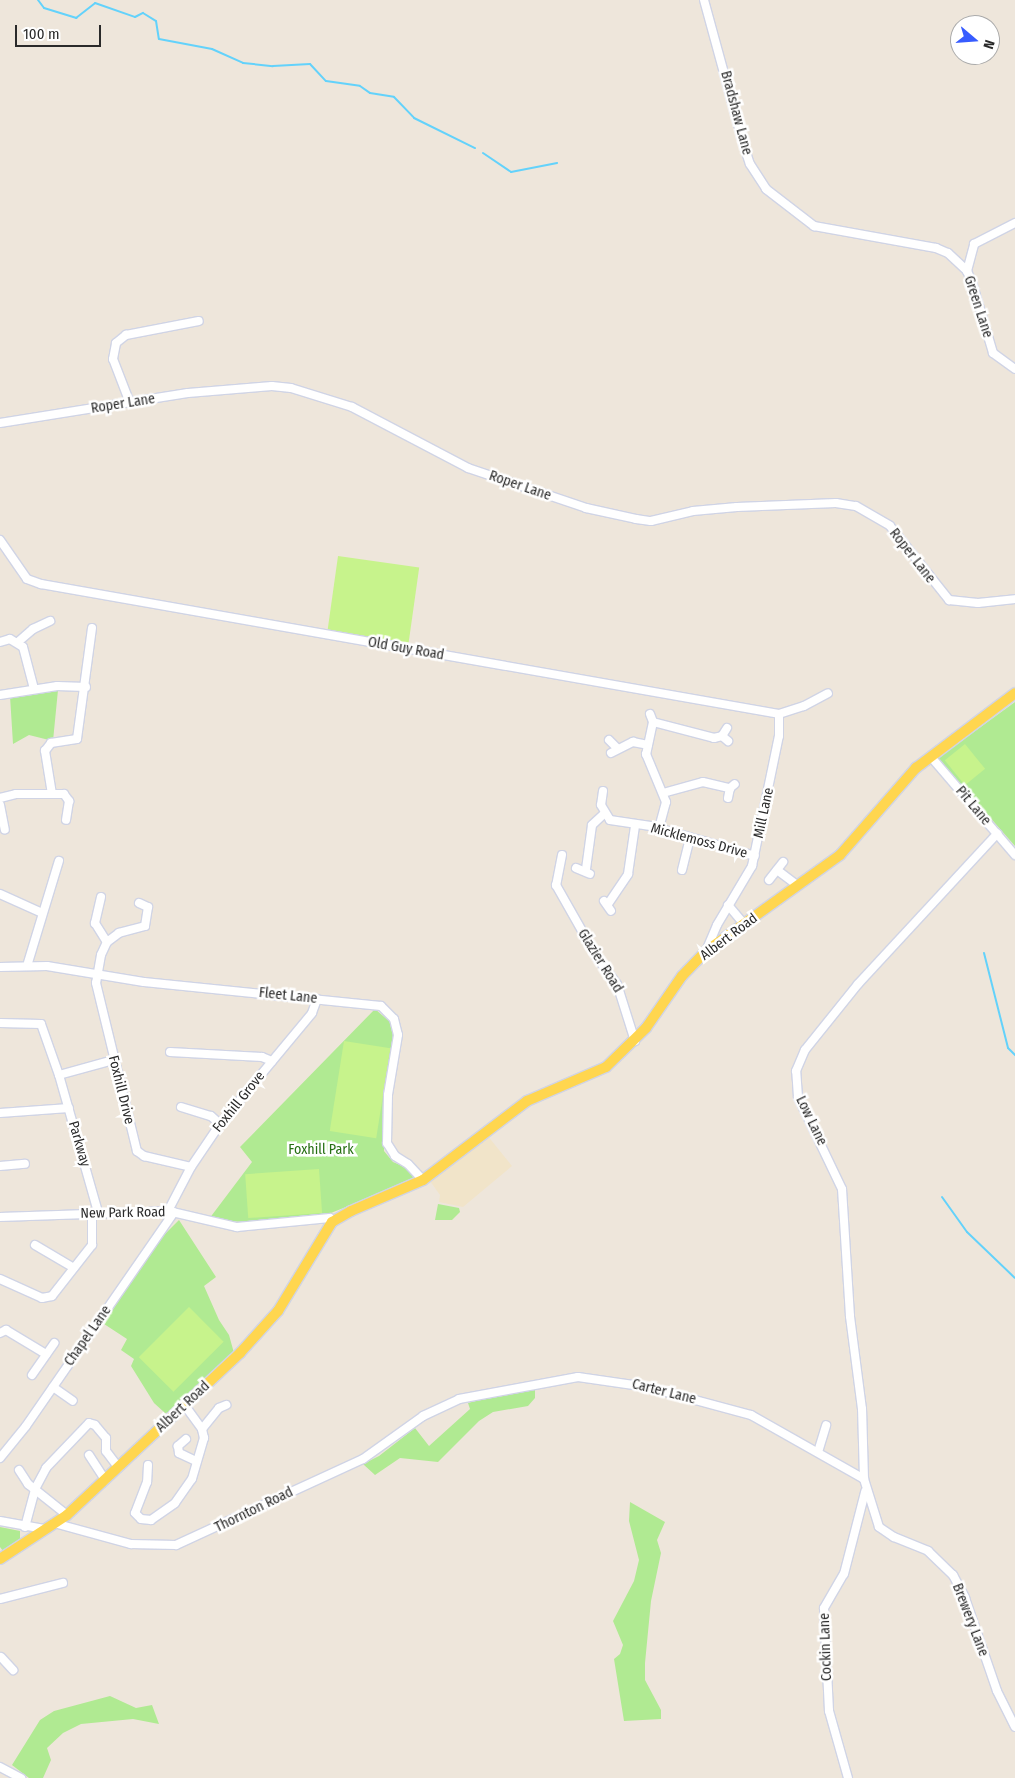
<!DOCTYPE html>
<html>
<head>
<meta charset="utf-8">
<style>
  body { margin:0 }
  #map { position:relative; width:1015px; height:1778px; overflow:hidden; background:#eee6db; font-family:"Fira Sans Condensed",sans-serif }
  div>[style] { position:absolute }
  [style*='--x'] { left:calc(var(--x)*1px); top:calc(var(--y)*1px); width:calc(var(--w)*1px); rotate:calc(var(--a)*1deg) }
  .education>* { inset:0; background:#f1e4c9 }
  .green>* { inset:0; background:#b0ea92 }
  .pitch>* { inset:0; background:#c7f38c; transform-origin:0 0 }
  .stream>* { height:2px; margin:-1px; padding:0 1px; transform-origin:1px; border-radius:1px; background:#63d2fb }
  .roads { filter:drop-shadow(1px 0 #d0d4e5) drop-shadow(-1px 0 #d0d4e5) drop-shadow(0 1px #d0d4e5) drop-shadow(0 -1px #d0d4e5) }
  .minor>* { height:8px; margin:-4px; padding:0 4px; transform-origin:4px; border-radius:4px; background:#fff }
  .major>* { height:10px; margin:-5px; padding:0 5px; transform-origin:5px; border-radius:5px; background:#ffd64f }
  span { translate:-50% -50%; white-space:nowrap; text-align:center; line-height:1.15; -webkit-text-stroke:5px #fff; paint-order:stroke }
  .street-label { font-size:14px; color:#2a2a2a }
  .park-label { font-size:14px; color:#266f13 }
  .north { position:absolute; left:950px; top:15px; width:50px; height:50px; box-sizing:border-box; background:#fff; border:1px solid #aaa; border-radius:50%; rotate:108deg; font-size:14px; font-weight:700; line-height:20px; text-align:center; color:#2a2a2a }
  .north::after { content:''; display:block; margin:auto; width:18px; height:22px; background:#375cff; clip-path:polygon(50% 0,100% 100%,50% 72%,0 100%) }
  .scale { position:absolute; left:15px; top:25px; width:86px; height:22px; box-sizing:border-box; border:2px solid #2a2a2a; border-top:0; padding-left:6px; font-size:15px; line-height:18px; white-space:nowrap; color:#2a2a2a; -webkit-text-stroke:4px #fff; paint-order:stroke }
</style>
</head>
<body>
<div id="map">
  <div class="education">
    <div style="clip-path:polygon(487px 1135px,512px 1166px,463px 1207px,439px 1202px,440px 1195px,430px 1181px)"></div>
  </div>
  <div class="green">
    <div style="clip-path:polygon(58px 690px,53px 741px,29px 735px,13px 744px,10px 696px)"></div>
    <div style="clip-path:polygon(1015px 702px,1015px 846px,938px 758px)"></div>
    <div style="clip-path:polygon(375px 1009px,390px 1022px,394px 1037px,384px 1105px,384px 1151px,393px 1162px,405px 1167px,415px 1179px,326px 1215px,253px 1223px,209px 1219px,252px 1162px,240px 1147px)"></div>
    <div style="clip-path:polygon(438px 1204px,459px 1208px,460px 1212px,452px 1220px,435px 1220px)"></div>
    <div style="clip-path:polygon(179px 1220px,216px 1277px,204px 1286px,219px 1320px,229px 1335px,234px 1353px,171px 1412px,165px 1413px,154px 1403px,131px 1366px,134px 1359px,121px 1350px,127px 1339px,101px 1322px,163px 1236px)"></div>
    <div style="clip-path:polygon(535px 1386px,535px 1398px,528px 1406px,493px 1412px,479px 1421px,438px 1462px,400px 1458px,375px 1475px,363px 1464px,379px 1456px,415px 1428px,429px 1446px,470px 1409px,468px 1403px)"></div>
    <div style="clip-path:polygon(630px 1502px,665px 1522px,657px 1540px,661px 1553px,651px 1601px,645px 1663px,645px 1680px,661px 1710px,661px 1719px,624px 1721px,614px 1659px,620px 1654px,623px 1645px,613px 1621px,634px 1581px,639px 1560px,629px 1521px)"></div>
    <div style="clip-path:polygon(0 1527px,20px 1531px,20px 1542px,3px 1551px,0 1547px)"></div>
    <div style="clip-path:polygon(110px 1696px,136px 1708px,152px 1705px,159px 1724px,133px 1719px,81px 1724px,63px 1733px,47px 1748px,51px 1760px,43px 1778px,29px 1778px,12px 1765px,40px 1720px,54px 1711px)"></div>
  </div>
  <div class="pitch">
    <div style="left:338px;top:556px;width:82px;height:76px;rotate:8deg"></div>
    <div style="left:965px;top:744px;width:32px;height:26px;rotate:51deg"></div>
    <div style="left:344px;top:1041px;width:47px;height:91px;rotate:9deg"></div>
    <div style="left:319px;top:1169px;width:44px;height:74px;rotate:86deg"></div>
    <div style="left:189px;top:1307px;width:49px;height:71px;rotate:45deg"></div>
  </div>
  <div class="stream">
    <div style="--x:38;--y:0;--w:10;--a:53"></div>
    <div style="--x:44;--y:8;--w:34;--a:17"></div>
    <div style="--x:76;--y:18;--w:24;--a:-38"></div>
    <div style="--x:95;--y:3;--w:42;--a:19.3"></div>
    <div style="--x:135;--y:17;--w:9;--a:-27"></div>
    <div style="--x:143;--y:13;--w:15;--a:32"></div>
    <div style="--x:156;--y:21;--w:18;--a:81"></div>
    <div style="--x:159;--y:39;--w:54;--a:10.7"></div>
    <div style="--x:212;--y:49;--w:34;--a:24"></div>
    <div style="--x:243;--y:63;--w:30;--a:6"></div>
    <div style="--x:273;--y:66;--w:37;--a:-3"></div>
    <div style="--x:310;--y:64;--w:23;--a:47"></div>
    <div style="--x:326;--y:81;--w:34;--a:8"></div>
    <div style="--x:360;--y:86;--w:12;--a:35"></div>
    <div style="--x:370;--y:93;--w:24;--a:9"></div>
    <div style="--x:394;--y:97;--w:29;--a:46"></div>
    <div style="--x:414;--y:118;--w:68;--a:26.2"></div>
    <div style="--x:483;--y:153;--w:34;--a:34"></div>
    <div style="--x:511;--y:172;--w:47;--a:-11.1"></div>
    <div style="--x:984;--y:953;--w:98;--a:75.8"></div>
    <div style="--x:1008;--y:1048;--w:10;--a:45"></div>
    <div style="--x:942;--y:1197;--w:43;--a:54.5"></div>
    <div style="--x:967;--y:1232;--w:66;--a:43.8"></div>
  </div>
  <div class="roads">
    <div class="minor">
      <div style="--x:704;--y:0;--w:151;--a:74.7"></div>
      <div style="--x:744;--y:146;--w:19;--a:72"></div>
      <div style="--x:750;--y:164;--w:30;--a:57"></div>
      <div style="--x:766;--y:189;--w:61;--a:37.6"></div>
      <div style="--x:814;--y:226;--w:124;--a:10.2"></div>
      <div style="--x:936;--y:248;--w:13;--a:23"></div>
      <div style="--x:948;--y:253;--w:26;--a:43"></div>
      <div style="--x:967;--y:271;--w:12;--a:66"></div>
      <div style="--x:972;--y:282;--w:74;--a:73.5"></div>
      <div style="--x:993;--y:353;--w:27;--a:36"></div>
      <div style="--x:967;--y:271;--w:28;--a:-75"></div>
      <div style="--x:974;--y:244;--w:46;--a:-27.1"></div>
      <div style="--x:130;--y:403;--w:47;--a:-111.1"></div>
      <div style="--x:113;--y:359;--w:16;--a:-79"></div>
      <div style="--x:116;--y:343;--w:13;--a:-39"></div>
      <div style="--x:126;--y:335;--w:74;--a:-10.9"></div>
      <div style="--x:0;--y:423;--w:190;--a:-9.1"></div>
      <div style="--x:188;--y:393;--w:84;--a:-4.8"></div>
      <div style="--x:272;--y:386;--w:19;--a:6"></div>
      <div style="--x:291;--y:388;--w:64;--a:17.3"></div>
      <div style="--x:352;--y:407;--w:131;--a:27.7"></div>
      <div style="--x:468;--y:468;--w:125;--a:18.7"></div>
      <div style="--x:586;--y:508;--w:51;--a:12.4"></div>
      <div style="--x:636;--y:519;--w:15;--a:8"></div>
      <div style="--x:651;--y:521;--w:43;--a:-13.4"></div>
      <div style="--x:693;--y:511;--w:44;--a:-5.2"></div>
      <div style="--x:737;--y:507;--w:99;--a:-2.3"></div>
      <div style="--x:836;--y:503;--w:20;--a:9"></div>
      <div style="--x:856;--y:506;--w:39;--a:30"></div>
      <div style="--x:890;--y:526;--w:95;--a:51.4"></div>
      <div style="--x:949;--y:600;--w:29;--a:6"></div>
      <div style="--x:978;--y:603;--w:37;--a:-6"></div>
      <div style="--x:0;--y:540;--w:47;--a:55.3"></div>
      <div style="--x:27;--y:579;--w:15;--a:20"></div>
      <div style="--x:41;--y:584;--w:749;--a:9.99"></div>
      <div style="--x:779;--y:714;--w:26;--a:-18"></div>
      <div style="--x:804;--y:706;--w:27;--a:-28"></div>
      <div style="--x:0;--y:642;--w:10;--a:-17"></div>
      <div style="--x:10;--y:639;--w:15;--a:32"></div>
      <div style="--x:23;--y:647;--w:43;--a:75.3"></div>
      <div style="--x:18;--y:642;--w:20;--a:-41"></div>
      <div style="--x:33;--y:629;--w:19;--a:-25"></div>
      <div style="--x:0;--y:695;--w:58;--a:-9"></div>
      <div style="--x:57;--y:686;--w:29;--a:2"></div>
      <div style="--x:650;--y:714;--w:9;--a:69"></div>
      <div style="--x:653;--y:722;--w:33;--a:102"></div>
      <div style="--x:646;--y:754;--w:52;--a:67.4"></div>
      <div style="--x:666;--y:802;--w:27;--a:105"></div>
      <div style="--x:653;--y:722;--w:63;--a:14.7"></div>
      <div style="--x:714;--y:738;--w:8;--a:-14"></div>
      <div style="--x:727;--y:728;--w:9;--a:122"></div>
      <div style="--x:722;--y:736;--w:8;--a:40"></div>
      <div style="--x:609;--y:740;--w:11;--a:45"></div>
      <div style="--x:611;--y:753;--w:25;--a:-27"></div>
      <div style="--x:633;--y:742;--w:15;--a:11"></div>
      <div style="--x:931;--y:757;--w:129;--a:49.4"></div>
      <div style="--x:603;--y:791;--w:14;--a:98"></div>
      <div style="--x:601;--y:805;--w:17;--a:59"></div>
      <div style="--x:610;--y:820;--w:41;--a:8.3"></div>
      <div style="--x:651;--y:826;--w:108;--a:16.1"></div>
      <div style="--x:663;--y:793;--w:41;--a:-15.4"></div>
      <div style="--x:703;--y:782;--w:28;--a:13"></div>
      <div style="--x:52;--y:794;--w:44;--a:-99.2"></div>
      <div style="--x:45;--y:751;--w:10;--a:-53"></div>
      <div style="--x:51;--y:743;--w:26;--a:-9"></div>
      <div style="--x:77;--y:739;--w:112;--a:-82.3"></div>
      <div style="--x:0;--y:798;--w:16;--a:-14"></div>
      <div style="--x:16;--y:794;--w:48;--a:0"></div>
      <div style="--x:64;--y:794;--w:9;--a:54"></div>
      <div style="--x:69;--y:801;--w:19;--a:99"></div>
      <div style="--x:728;--y:798;--w:10;--a:-79"></div>
      <div style="--x:730;--y:788;--w:6;--a:-39"></div>
      <div style="--x:0;--y:805;--w:25;--a:79"></div>
      <div style="--x:562;--y:855;--w:31;--a:101"></div>
      <div style="--x:556;--y:885;--w:85;--a:60.4"></div>
      <div style="--x:598;--y:959;--w:31;--a:53"></div>
      <div style="--x:617;--y:984;--w:60;--a:72.5"></div>
      <div style="--x:576;--y:868;--w:15;--a:23"></div>
      <div style="--x:586;--y:869;--w:44;--a:-82.2"></div>
      <div style="--x:592;--y:825;--w:16;--a:-43"></div>
      <div style="--x:682;--y:870;--w:33;--a:-76"></div>
      <div style="--x:777;--y:870;--w:26;--a:37"></div>
      <div style="--x:769;--y:880;--w:23;--a:-52"></div>
      <div style="--x:0;--y:894;--w:46;--a:24.3"></div>
      <div style="--x:101;--y:897;--w:27;--a:103"></div>
      <div style="--x:95;--y:923;--w:22;--a:58"></div>
      <div style="--x:604;--y:901;--w:12;--a:55"></div>
      <div style="--x:139;--y:903;--w:10;--a:24"></div>
      <div style="--x:148;--y:907;--w:19;--a:99"></div>
      <div style="--x:145;--y:926;--w:27;--a:165"></div>
      <div style="--x:119;--y:933;--w:15;--a:143"></div>
      <div style="--x:107;--y:942;--w:14;--a:115"></div>
      <div style="--x:101;--y:955;--w:28;--a:100"></div>
      <div style="--x:96;--y:983;--w:173;--a:76.3"></div>
      <div style="--x:137;--y:1151;--w:9;--a:36"></div>
      <div style="--x:144;--y:1156;--w:48;--a:13.2"></div>
      <div style="--x:608;--y:904;--w:36;--a:-56"></div>
      <div style="--x:628;--y:874;--w:49;--a:-81.7"></div>
      <div style="--x:728;--y:905;--w:26;--a:50"></div>
      <div style="--x:706;--y:951;--w:28;--a:-67"></div>
      <div style="--x:717;--y:925;--w:69;--a:-59.3"></div>
      <div style="--x:752;--y:866;--w:133;--a:-78.3"></div>
      <div style="--x:779;--y:736;--w:22;--a:-90"></div>
      <div style="--x:27;--y:966;--w:110;--a:-73.1"></div>
      <div style="--x:0;--y:967;--w:47;--a:-1.2"></div>
      <div style="--x:47;--y:966;--w:98;--a:9.4"></div>
      <div style="--x:144;--y:982;--w:238;--a:5.8"></div>
      <div style="--x:381;--y:1006;--w:18;--a:45"></div>
      <div style="--x:394;--y:1019;--w:16;--a:76"></div>
      <div style="--x:398;--y:1035;--w:61;--a:99.5"></div>
      <div style="--x:388;--y:1095;--w:48;--a:91.2"></div>
      <div style="--x:387;--y:1143;--w:15;--a:58"></div>
      <div style="--x:395;--y:1156;--w:15;--a:32"></div>
      <div style="--x:408;--y:1164;--w:22;--a:47"></div>
      <div style="--x:0;--y:1023;--w:41;--a:1.4"></div>
      <div style="--x:41;--y:1024;--w:54;--a:70.6"></div>
      <div style="--x:59;--y:1075;--w:56;--a:-15.5"></div>
      <div style="--x:170;--y:1052;--w:92;--a:3.1"></div>
      <div style="--x:262;--y:1057;--w:11;--a:22"></div>
      <div style="--x:59;--y:1075;--w:142;--a:74.1"></div>
      <div style="--x:181;--y:1107;--w:31;--a:17"></div>
      <div style="--x:211;--y:1116;--w:12;--a:42"></div>
      <div style="--x:0;--y:1113;--w:69;--a:-4.1"></div>
      <div style="--x:0;--y:1166;--w:25;--a:-5"></div>
      <div style="--x:168;--y:1211;--w:50;--a:-62.4"></div>
      <div style="--x:191;--y:1167;--w:52;--a:-56"></div>
      <div style="--x:220;--y:1124;--w:144;--a:-50.3"></div>
      <div style="--x:312;--y:1013;--w:15;--a:-70"></div>
      <div style="--x:0;--y:1217;--w:168;--a:-2"></div>
      <div style="--x:168;--y:1211;--w:71;--a:13.1"></div>
      <div style="--x:237;--y:1227;--w:93;--a:-5.5"></div>
      <div style="--x:330;--y:1218;--w:4;--a:63"></div>
      <div style="--x:35;--y:1245;--w:45;--a:30.5"></div>
      <div style="--x:0;--y:1279;--w:46;--a:24.3"></div>
      <div style="--x:42;--y:1298;--w:10;--a:-11"></div>
      <div style="--x:52;--y:1296;--w:65;--a:-51.9"></div>
      <div style="--x:92;--y:1245;--w:32;--a:-90"></div>
      <div style="--x:0;--y:1333;--w:7;--a:-27"></div>
      <div style="--x:6;--y:1330;--w:47;--a:31"></div>
      <div style="--x:32;--y:1375;--w:39;--a:-55"></div>
      <div style="--x:53;--y:1387;--w:24;--a:35"></div>
      <div style="--x:202;--y:1429;--w:27;--a:-51"></div>
      <div style="--x:219;--y:1408;--w:8;--a:-23"></div>
      <div style="--x:186;--y:1439;--w:11;--a:139"></div>
      <div style="--x:178;--y:1446;--w:7;--a:82"></div>
      <div style="--x:179;--y:1453;--w:19;--a:25"></div>
      <div style="--x:818;--y:1452;--w:28;--a:-73"></div>
      <div style="--x:89;--y:1455;--w:30;--a:57"></div>
      <div style="--x:0;--y:1458;--w:41;--a:-50.9"></div>
      <div style="--x:26;--y:1426;--w:260;--a:-55.3"></div>
      <div style="--x:148;--y:1465;--w:17;--a:93"></div>
      <div style="--x:147;--y:1482;--w:33;--a:111"></div>
      <div style="--x:135;--y:1513;--w:8;--a:45"></div>
      <div style="--x:141;--y:1519;--w:10;--a:6"></div>
      <div style="--x:151;--y:1520;--w:29;--a:-35"></div>
      <div style="--x:175;--y:1503;--w:29;--a:-55"></div>
      <div style="--x:192;--y:1479;--w:43;--a:-73.7"></div>
      <div style="--x:204;--y:1438;--w:9;--a:-103"></div>
      <div style="--x:202;--y:1429;--w:29;--a:-126"></div>
      <div style="--x:19;--y:1470;--w:17;--a:57"></div>
      <div style="--x:28;--y:1484;--w:50;--a:38.5"></div>
      <div style="--x:864;--y:1479;--w:70;--a:-91.6"></div>
      <div style="--x:862;--y:1409;--w:94;--a:-97.4"></div>
      <div style="--x:850;--y:1316;--w:127;--a:-93.6"></div>
      <div style="--x:842;--y:1189;--w:102;--a:-115.6"></div>
      <div style="--x:798;--y:1097;--w:26;--a:-94"></div>
      <div style="--x:796;--y:1071;--w:23;--a:-67"></div>
      <div style="--x:805;--y:1050;--w:85;--a:-51.2"></div>
      <div style="--x:858;--y:984;--w:205;--a:-47.2"></div>
      <div style="--x:0;--y:1521;--w:45;--a:10.3"></div>
      <div style="--x:54;--y:1523;--w:80;--a:15.3"></div>
      <div style="--x:131;--y:1544;--w:45;--a:1.3"></div>
      <div style="--x:176;--y:1545;--w:206;--a:-24.7"></div>
      <div style="--x:363;--y:1459;--w:74;--a:-35.6"></div>
      <div style="--x:423;--y:1416;--w:40;--a:-25"></div>
      <div style="--x:459;--y:1399;--w:121;--a:-10.5"></div>
      <div style="--x:578;--y:1377;--w:70;--a:8.2"></div>
      <div style="--x:647;--y:1387;--w:108;--a:15.1"></div>
      <div style="--x:751;--y:1415;--w:130;--a:29.5"></div>
      <div style="--x:864;--y:1479;--w:50;--a:72.6"></div>
      <div style="--x:879;--y:1527;--w:18;--a:34"></div>
      <div style="--x:894;--y:1537;--w:37;--a:22"></div>
      <div style="--x:928;--y:1551;--w:35;--a:44"></div>
      <div style="--x:953;--y:1575;--w:26;--a:62"></div>
      <div style="--x:965;--y:1598;--w:98;--a:71"></div>
      <div style="--x:997;--y:1691;--w:40;--a:63.4"></div>
      <div style="--x:25;--y:1527;--w:39;--a:-75"></div>
      <div style="--x:35;--y:1489;--w:24;--a:-62"></div>
      <div style="--x:46;--y:1468;--w:62;--a:-46.3"></div>
      <div style="--x:89;--y:1423;--w:6;--a:18"></div>
      <div style="--x:95;--y:1425;--w:17;--a:50"></div>
      <div style="--x:106;--y:1438;--w:13;--a:90"></div>
      <div style="--x:106;--y:1451;--w:21;--a:53"></div>
      <div style="--x:0;--y:1599;--w:65;--a:-14.3"></div>
      <div style="--x:1;--y:1657;--w:18;--a:47"></div>
      <div style="--x:0;--y:1767;--w:24;--a:28"></div>
      <div style="--x:848;--y:1778;--w:70;--a:-105.8"></div>
      <div style="--x:829;--y:1711;--w:103;--a:-92.8"></div>
      <div style="--x:824;--y:1608;--w:39;--a:-60"></div>
      <div style="--x:844;--y:1574;--w:85;--a:-75.6"></div>
    </div>
    <div class="major">
      <div style="--x:0;--y:1559;--w:80;--a:-33.3"></div>
      <div style="--x:67;--y:1515;--w:237;--a:-43.1"></div>
      <div style="--x:240;--y:1353;--w:57;--a:-47.9"></div>
      <div style="--x:278;--y:1311;--w:104;--a:-58.8"></div>
      <div style="--x:332;--y:1222;--w:22;--a:-30"></div>
      <div style="--x:351;--y:1211;--w:78;--a:-23.3"></div>
      <div style="--x:423;--y:1180;--w:131;--a:-37.2"></div>
      <div style="--x:527;--y:1101;--w:86;--a:-23.3"></div>
      <div style="--x:606;--y:1067;--w:56;--a:-44.3"></div>
      <div style="--x:646;--y:1028;--w:63;--a:-55.3"></div>
      <div style="--x:682;--y:976;--w:33;--a:-46"></div>
      <div style="--x:705;--y:952;--w:166;--a:-35.7"></div>
      <div style="--x:840;--y:855;--w:116;--a:-48.9"></div>
      <div style="--x:916;--y:768;--w:124;--a:-37.1"></div>
    </div>
  </div>
  <div class="street-label">
    <span style="left:736px;top:113px;rotate:75deg">Bradshaw Lane</span>
    <span style="left:978px;top:307px;rotate:72deg">Green Lane</span>
    <span style="left:123px;top:404px;rotate:-9deg">Roper Lane</span>
    <span style="left:520px;top:486px;rotate:19deg">Roper Lane</span>
    <span style="left:912px;top:556px;rotate:52deg">Roper Lane</span>
    <span style="left:406px;top:649px;rotate:10deg">Old Guy Road</span>
    <span style="left:973px;top:806px;rotate:50deg">Pit Lane</span>
    <span style="left:764px;top:813px;rotate:-78deg">Mill Lane</span>
    <span style="left:699px;top:841px;rotate:15deg">Micklemoss Drive</span>
    <span style="left:729px;top:937px;rotate:-37deg">Albert Road</span>
    <span style="left:600px;top:961px;rotate:58deg">Glazier Road</span>
    <span style="left:288px;top:996px;rotate:6deg">Fleet Lane</span>
    <span style="left:121px;top:1090px;rotate:76deg">Foxhill Drive</span>
    <span style="left:239px;top:1102px;rotate:-51deg">Foxhill Grove</span>
    <span style="left:811px;top:1121px;rotate:64deg">Low Lane</span>
    <span style="left:79px;top:1144px;rotate:74deg">Parkway</span>
    <span style="left:123px;top:1213px;rotate:-1deg">New Park Road</span>
    <span style="left:88px;top:1336px;rotate:-55deg">Chapel Lane</span>
    <span style="left:664px;top:1392px;rotate:14deg">Carter Lane</span>
    <span style="left:183px;top:1407px;rotate:-43deg">Albert Road</span>
    <span style="left:254px;top:1510px;rotate:-26deg">Thornton Road</span>
    <span style="left:970px;top:1620px;rotate:69deg">Brewery Lane</span>
    <span style="left:826px;top:1647px;rotate:-92deg">Cockin Lane</span>
  </div>
  <div class="park-label">
    <span style="left:321px;top:1150px">Foxhill Park</span>
  </div>
  <div class="north">N</div>
  <div class="scale">100 m</div>
</div>
</body>
</html>
